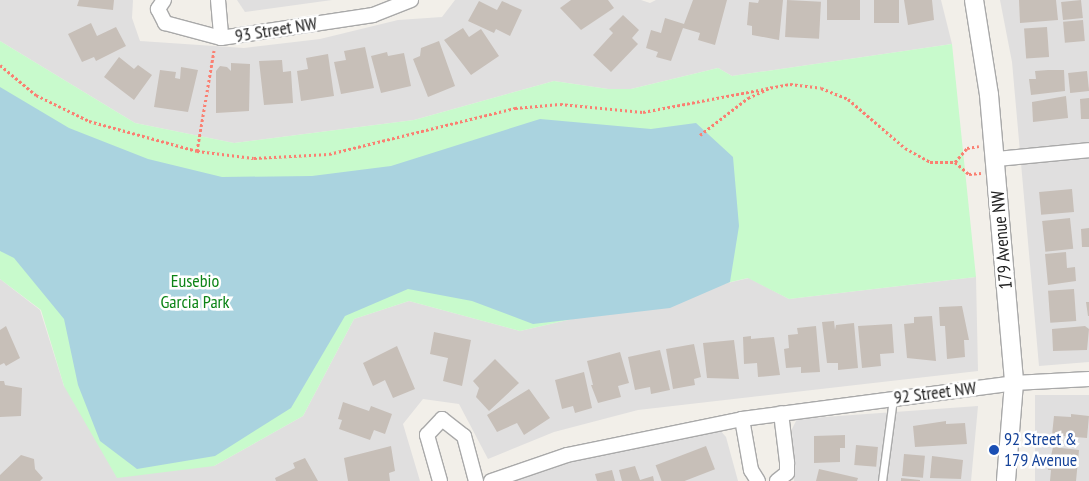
<!DOCTYPE html>
<html>
<head>
<meta charset="utf-8">
<style>
  body { margin:0 }
  #map { position:relative; width:1089px; height:481px; overflow:hidden; background:#f2efe9; font-family:"PT Sans Narrow",sans-serif }
  div>[style] { position:absolute }
  [style*='--x'] { left:calc(var(--x)*1px); top:calc(var(--y)*1px); width:calc(var(--w)*1px); rotate:calc(var(--a)*1deg) }
  .residential>* { inset:0; background:#e0dfdf; transform-origin:0 0 }
  .park>* { inset:0; background:#c8facc }
  .water>* { inset:0; background:#aad3df }
  .building>* { inset:0; background:#c7bfb8; transform-origin:0 0 }
  .path>* { height:3px; margin-top:-1.5px; transform-origin:0; background:repeating-linear-gradient(90deg,#fa8072 0 2.5px,transparent 0 5px) }
  .roads { filter:drop-shadow(1px 0 #a9a9a9) drop-shadow(-1px 0 #a9a9a9) drop-shadow(0 1px #a9a9a9) drop-shadow(0 -1px #a9a9a9) }
  .service>* { height:7px; margin:-3.5px; padding:0 3.5px; transform-origin:3.5px; border-radius:3.5px; background:#fff }
  .minor>* { height:14px; margin:-7px; padding:0 7px; transform-origin:7px; border-radius:7px; background:#fff }
  .tertiary>* { height:18px; margin:-9px; padding:0 9px; transform-origin:9px; border-radius:9px; background:#fff }
  .dots>* { width:14px; height:14px; translate:-50% -50%; box-sizing:border-box; border:2px solid #fff; border-radius:50% }
  span { translate:-50% -50%; white-space:nowrap; text-align:center; line-height:1.15; -webkit-text-stroke:5px #fff; paint-order:stroke }
  .street-label { font-size:18px; color:#222 }
  .park-label { font-size:18px; color:#0c8416 }
  .transit-label { font-size:18px; color:#164399 }
  .left { translate:0 -50%; text-align:left }
</style>
</head>
<body>
<div id="map">
  <div class="residential">
    <div style="clip-path:polygon(0 0,133px 0,132px 18px,140px 41px,244px 48px,320px 39px,398px 20px,442px 17px,455px 0,641px 0,650px 3px,656px 0,941px 0,952px 44px,732px 76px,718px 68px,631px 89px,608px 89px,554px 81px,414px 120px,234px 143px,135px 123px,0 41px)"></div>
    <div style="clip-path:polygon(237px 0,332px 0,245px 12px)"></div>
    <div style="clip-path:polygon(1000px 0,1089px 0,1089px 362px,1039px 366px,1012px 62px)"></div>
    <div style="clip-path:polygon(976px 277px,978px 371px,638px 410px,554px 432px,488px 459px,459px 404px,423px 399px,403px 424px,420px 481px,0 481px,0 279px,40px 310px,64px 386px,214px 466px,303px 416px,354px 319px,409px 301px,520px 331px,749px 278px,789px 299px)"></div>
    <div style="left:1089px;top:395px;width:86px;height:54px;rotate:90deg"></div>
    <div style="clip-path:polygon(978px 406px,971px 481px,794px 481px,792px 429px,797px 419px)"></div>
    <div style="clip-path:polygon(719px 429px,726px 437px,738px 481px,514px 481px,586px 457px)"></div>
  </div>
  <div class="park">
    <div style="clip-path:polygon(0 41px,135px 123px,234px 143px,414px 120px,554px 81px,608px 89px,631px 89px,718px 68px,732px 76px,952px 44px,976px 277px,789px 299px,748px 278px,520px 331px,409px 301px,354px 319px,303px 416px,214px 466px,117px 478px,64px 386px,41px 310px,0 279px)"></div>
  </div>
  <div class="water">
    <div style="clip-path:polygon(0 87px,69px 128px,148px 159px,222px 177px,312px 176px,391px 166px,540px 119px,651px 129px,696px 123px,733px 157px,739px 226px,730px 282px,670px 308px,533px 324px,472px 301px,408px 289px,345px 316px,291px 408px,215px 456px,137px 469px,100px 441px,78px 385px,64px 319px,14px 258px,0 251px)"></div>
  </div>
  <div class="building">
    <div style="clip-path:polygon(79px 0,114px 0,113px 10px,77px 6px)"></div>
    <div style="clip-path:polygon(571px 0,608px 0,614px 8px,581px 30px,560px 8px)"></div>
    <div style="clip-path:polygon(693px 0,727px 0,715px 45px,698px 40px,700px 33px,683px 28px,671px 61px,656px 57px,658px 52px,646px 48px,651px 30px,661px 33px,665px 18px,684px 24px)"></div>
    <div style="clip-path:polygon(759px 0,783px 0,779px 40px,752px 35px,752px 26px,747px 25px,749px 2px,758px 3px)"></div>
    <div style="left:787px;top:0;width:34px;height:37px;rotate:3deg"></div>
    <div style="left:827px;top:0;width:33px;height:20px"></div>
    <div style="left:874px;top:0;width:25px;height:23px"></div>
    <div style="clip-path:polygon(904px 0,932px 0,934px 20px,908px 25px)"></div>
    <div style="clip-path:polygon(1019px 0,1056px 0,1058px 20px,1020px 23px)"></div>
    <div style="left:1081px;top:0;width:18px;height:20px;rotate:84deg"></div>
    <div style="clip-path:polygon(479px 1px,497px 10px,502px 1px,522px 10px,510px 36px,496px 29px,494px 33px,468px 21px)"></div>
    <div style="clip-path:polygon(623px 15px,639px 30px,632px 38px,638px 44px,611px 72px,593px 55px,613px 33px,609px 29px)"></div>
    <div style="left:1083px;top:20px;width:21px;height:20px;rotate:85deg"></div>
    <div style="clip-path:polygon(91px 23px,97px 36px,116px 27px,126px 46px,96px 61px,94px 57px,82px 62px,68px 34px)"></div>
    <div style="left:1047px;top:27px;width:30px;height:23px;rotate:86deg"></div>
    <div style="clip-path:polygon(463px 28px,469px 37px,481px 29px,499px 56px,471px 75px,444px 40px)"></div>
    <div style="clip-path:polygon(439px 41px,455px 86px,428px 97px,413px 59px,420px 56px,421px 48px)"></div>
    <div style="clip-path:polygon(365px 47px,374px 88px,341px 94px,334px 62px,346px 60px,344px 51px)"></div>
    <div style="clip-path:polygon(387px 52px,388px 56px,404px 53px,411px 86px,381px 93px,371px 56px)"></div>
    <div style="clip-path:polygon(328px 54px,334px 96px,301px 101px,297px 71px,308px 69px,306px 58px)"></div>
    <div style="clip-path:polygon(119px 57px,134px 69px,138px 65px,152px 75px,134px 100px,104px 77px)"></div>
    <div style="clip-path:polygon(282px 60px,283px 72px,291px 71px,293px 103px,264px 105px,259px 61px)"></div>
    <div style="clip-path:polygon(231px 63px,250px 64px,249px 111px,216px 113px,216px 71px,220px 66px,227px 67px,231px 71px)"></div>
    <div style="clip-path:polygon(181px 67px,198px 70px,188px 112px,154px 107px,160px 70px,176px 72px,175px 78px,180px 79px)"></div>
    <div style="clip-path:polygon(1048px 70px,1064px 70px,1065px 91px,1031px 95px,1029px 79px,1036px 79px,1035px 71px)"></div>
    <div style="left:1087px;top:71px;width:20px;height:19px;rotate:84deg"></div>
    <div style="clip-path:polygon(1066px 96px,1068px 118px,1033px 122px,1032px 102px)"></div>
    <div style="clip-path:polygon(1089px 98px,1089px 119px,1081px 119px,1080px 99px)"></div>
    <div style="left:1072px;top:189px;width:23px;height:33px;rotate:85deg"></div>
    <div style="left:1070px;top:218px;width:31px;height:28px;rotate:84deg"></div>
    <div style="clip-path:polygon(1089px 228px,1089px 247px,1082px 247px,1081px 229px)"></div>
    <div style="clip-path:polygon(1066px 252px,1067px 268px,1075px 267px,1076px 281px,1048px 285px,1045px 254px)"></div>
    <div style="left:1074px;top:289px;width:32px;height:26px;rotate:86deg"></div>
    <div style="clip-path:polygon(1086px 302px,1089px 302px,1089px 316px,1088px 316px)"></div>
    <div style="clip-path:polygon(962px 306px,969px 340px,964px 340px,965px 357px,947px 359px,945px 326px,940px 326px,939px 307px)"></div>
    <div style="clip-path:polygon(932px 316px,936px 361px,907px 358px,904px 324px,914px 323px,914px 317px)"></div>
    <div style="clip-path:polygon(834px 321px,835px 330px,836px 325px,854px 323px,858px 368px,838px 370px,838px 363px,827px 363px,822px 322px)"></div>
    <div style="clip-path:polygon(892px 324px,894px 353px,880px 354px,881px 366px,862px 368px,858px 326px)"></div>
    <div style="clip-path:polygon(6px 326px,20px 358px,6px 366px,4px 363px,0 365px,0 330px)"></div>
    <div style="clip-path:polygon(816px 326px,820px 372px,801px 373px,801px 367px,786px 368px,784px 349px,789px 348px,788px 335px,798px 334px,797px 328px)"></div>
    <div style="clip-path:polygon(1085px 326px,1089px 329px,1087px 350px,1053px 351px,1052px 329px)"></div>
    <div style="clip-path:polygon(434px 332px,471px 340px,462px 386px,443px 381px,448px 358px,430px 354px)"></div>
    <div style="clip-path:polygon(751px 336px,751px 339px,774px 337px,780px 375px,758px 377px,757px 363px,744px 364px,743px 337px)"></div>
    <div style="clip-path:polygon(734px 340px,739px 379px,707px 378px,703px 343px)"></div>
    <div style="clip-path:polygon(694px 344px,701px 377px,694px 379px,695px 385px,673px 389px,666px 349px)"></div>
    <div style="clip-path:polygon(397px 346px,415px 389px,393px 398px,385px 380px,373px 386px,363px 363px)"></div>
    <div style="clip-path:polygon(660px 350px,670px 390px,651px 394px,650px 387px,635px 390px,628px 357px)"></div>
    <div style="clip-path:polygon(620px 352px,629px 383px,618px 386px,621px 397px,598px 403px,591px 385px,593px 385px,587px 361px)"></div>
    <div style="clip-path:polygon(495px 359px,519px 383px,489px 411px,476px 397px,479px 388px,473px 381px)"></div>
    <div style="clip-path:polygon(584px 372px,592px 408px,575px 413px,573px 406px,562px 409px,555px 380px)"></div>
    <div style="clip-path:polygon(0 381px,4px 381px,5px 385px,22px 388px,21px 416px,0 417px)"></div>
    <div style="clip-path:polygon(529px 389px,550px 418px,524px 435px,517px 423px,497px 432px,487px 415px)"></div>
    <div style="clip-path:polygon(343px 402px,369px 411px,371px 406px,392px 414px,385px 434px,374px 430px,370px 440px,339px 429px,342px 420px,338px 419px)"></div>
    <div style="clip-path:polygon(1071px 414px,1089px 416px,1087px 438px,1052px 435px,1054px 416px,1071px 417px)"></div>
    <div style="clip-path:polygon(946px 421px,946px 424px,965px 423px,967px 444px,915px 447px,913px 426px)"></div>
    <div style="clip-path:polygon(845px 435px,845px 448px,840px 448px,840px 462px,814px 463px,814px 436px)"></div>
    <div style="left:856px;top:445px;width:22px;height:20px;rotate:5deg"></div>
    <div style="clip-path:polygon(391px 446px,395px 471px,389px 473px,390px 481px,348px 481px,344px 458px)"></div>
    <div style="left:706px;top:446px;width:25px;height:54px;rotate:69deg"></div>
    <div style="clip-path:polygon(1053px 447px,1079px 450px,1076px 481px,1050px 481px,1051px 470px,1048px 470px)"></div>
    <div style="left:904px;top:454px;width:21px;height:22px;rotate:5deg"></div>
    <div style="clip-path:polygon(21px 455px,34px 459px,35px 469px,43px 478px,40px 481px,0 481px,0 475px)"></div>
    <div style="clip-path:polygon(932px 456px,963px 460px,961px 479px,930px 478px)"></div>
    <div style="clip-path:polygon(305px 458px,318px 481px,276px 481px,275px 478px,295px 468px,293px 463px)"></div>
    <div style="clip-path:polygon(635px 466px,640px 480px,653px 476px,654px 481px,622px 481px,619px 470px)"></div>
    <div style="clip-path:polygon(819px 469px,858px 478px,857px 481px,816px 481px)"></div>
    <div style="clip-path:polygon(612px 470px,615px 481px,597px 481px,595px 474px)"></div>
    <div style="clip-path:polygon(901px 478px,920px 480px,920px 481px,901px 481px)"></div>
  </div>
  <div class="path">
    <div style="--x:0;--y:65;--w:47;--a:39.8"></div>
    <div style="--x:36;--y:95;--w:59;--a:26.1"></div>
    <div style="--x:89;--y:121;--w:112;--a:15.5"></div>
    <div style="--x:197;--y:151;--w:57;--a:7"></div>
    <div style="--x:254;--y:158;--w:75;--a:-3.1"></div>
    <div style="--x:329;--y:154;--w:192;--a:-13.9"></div>
    <div style="--x:515;--y:108;--w:45;--a:-5.1"></div>
    <div style="--x:560;--y:104;--w:83;--a:5.5"></div>
    <div style="--x:643;--y:112;--w:150;--a:-10.8"></div>
    <div style="--x:790;--y:84;--w:31;--a:7"></div>
    <div style="--x:821;--y:88;--w:29;--a:22"></div>
    <div style="--x:848;--y:99;--w:75;--a:40.7"></div>
    <div style="--x:905;--y:148;--w:29;--a:29"></div>
    <div style="--x:930;--y:162;--w:25;--a:0"></div>
    <div style="--x:955;--y:162;--w:18;--a:-49"></div>
    <div style="--x:967;--y:148;--w:12;--a:-9"></div>
    <div style="--x:700;--y:135;--w:61;--a:-37.6"></div>
    <div style="--x:748;--y:98;--w:26;--a:-25"></div>
    <div style="--x:197;--y:151;--w:102;--a:-80.4"></div>
    <div style="--x:955;--y:162;--w:18;--a:41"></div>
    <div style="--x:969;--y:174;--w:12;--a:-5"></div>
  </div>
  <div class="roads">
    <div class="service">
      <div style="--x:882;--y:481;--w:83;--a:-82.4"></div>
    </div>
    <div class="minor">
      <div style="--x:164;--y:0;--w:11;--a:124"></div>
      <div style="--x:158;--y:9;--w:16;--a:63"></div>
      <div style="--x:165;--y:23;--w:58;--a:15"></div>
      <div style="--x:221;--y:38;--w:154;--a:-8.6"></div>
      <div style="--x:373;--y:15;--w:41;--a:-21.5"></div>
      <div style="--x:218;--y:0;--w:38;--a:85"></div>
      <div style="--x:996;--y:159;--w:93;--a:-5.5"></div>
      <div style="--x:742;--y:419;--w:52;--a:80"></div>
      <div style="--x:751;--y:470;--w:13;--a:58"></div>
      <div style="--x:440;--y:481;--w:48;--a:-105.8"></div>
      <div style="--x:427;--y:435;--w:22;--a:-47"></div>
      <div style="--x:442;--y:419;--w:28;--a:38"></div>
      <div style="--x:464;--y:436;--w:47;--a:75.1"></div>
      <div style="--x:491;--y:481;--w:80;--a:-18.9"></div>
      <div style="--x:567;--y:455;--w:179;--a:-11.6"></div>
      <div style="--x:742;--y:419;--w:274;--a:-7.5"></div>
      <div style="--x:1014;--y:383;--w:75;--a:-3.1"></div>
      <div style="--x:777;--y:481;--w:13;--a:-39"></div>
      <div style="--x:787;--y:473;--w:11;--a:-90"></div>
      <div style="--x:787;--y:462;--w:49;--a:-97"></div>
    </div>
    <div class="tertiary">
      <div style="--x:974;--y:0;--w:96;--a:81"></div>
      <div style="--x:989;--y:95;--w:289;--a:85"></div>
      <div style="--x:1014;--y:383;--w:98;--a:94.7"></div>
    </div>
  </div>
  <div class="dots">
    <div style="left:994px;top:450px;background:#1a4fb4"></div>
  </div>
  <div class="street-label">
    <span style="left:276px;top:30px;rotate:-9deg">93 Street NW</span>
    <span style="left:1002px;top:240px;rotate:-95deg">179 Avenue NW</span>
    <span style="left:935px;top:393px;rotate:-7deg">92 Street NW</span>
  </div>
  <div class="park-label">
    <span style="left:195px;top:292px">Eusebio<br>Garcia Park</span>
  </div>
  <div class="transit-label">
    <span class="left" style="left:1004px;top:450px">92 Street &amp;<br>179 Avenue</span>
  </div>
</div>
</body>
</html>
